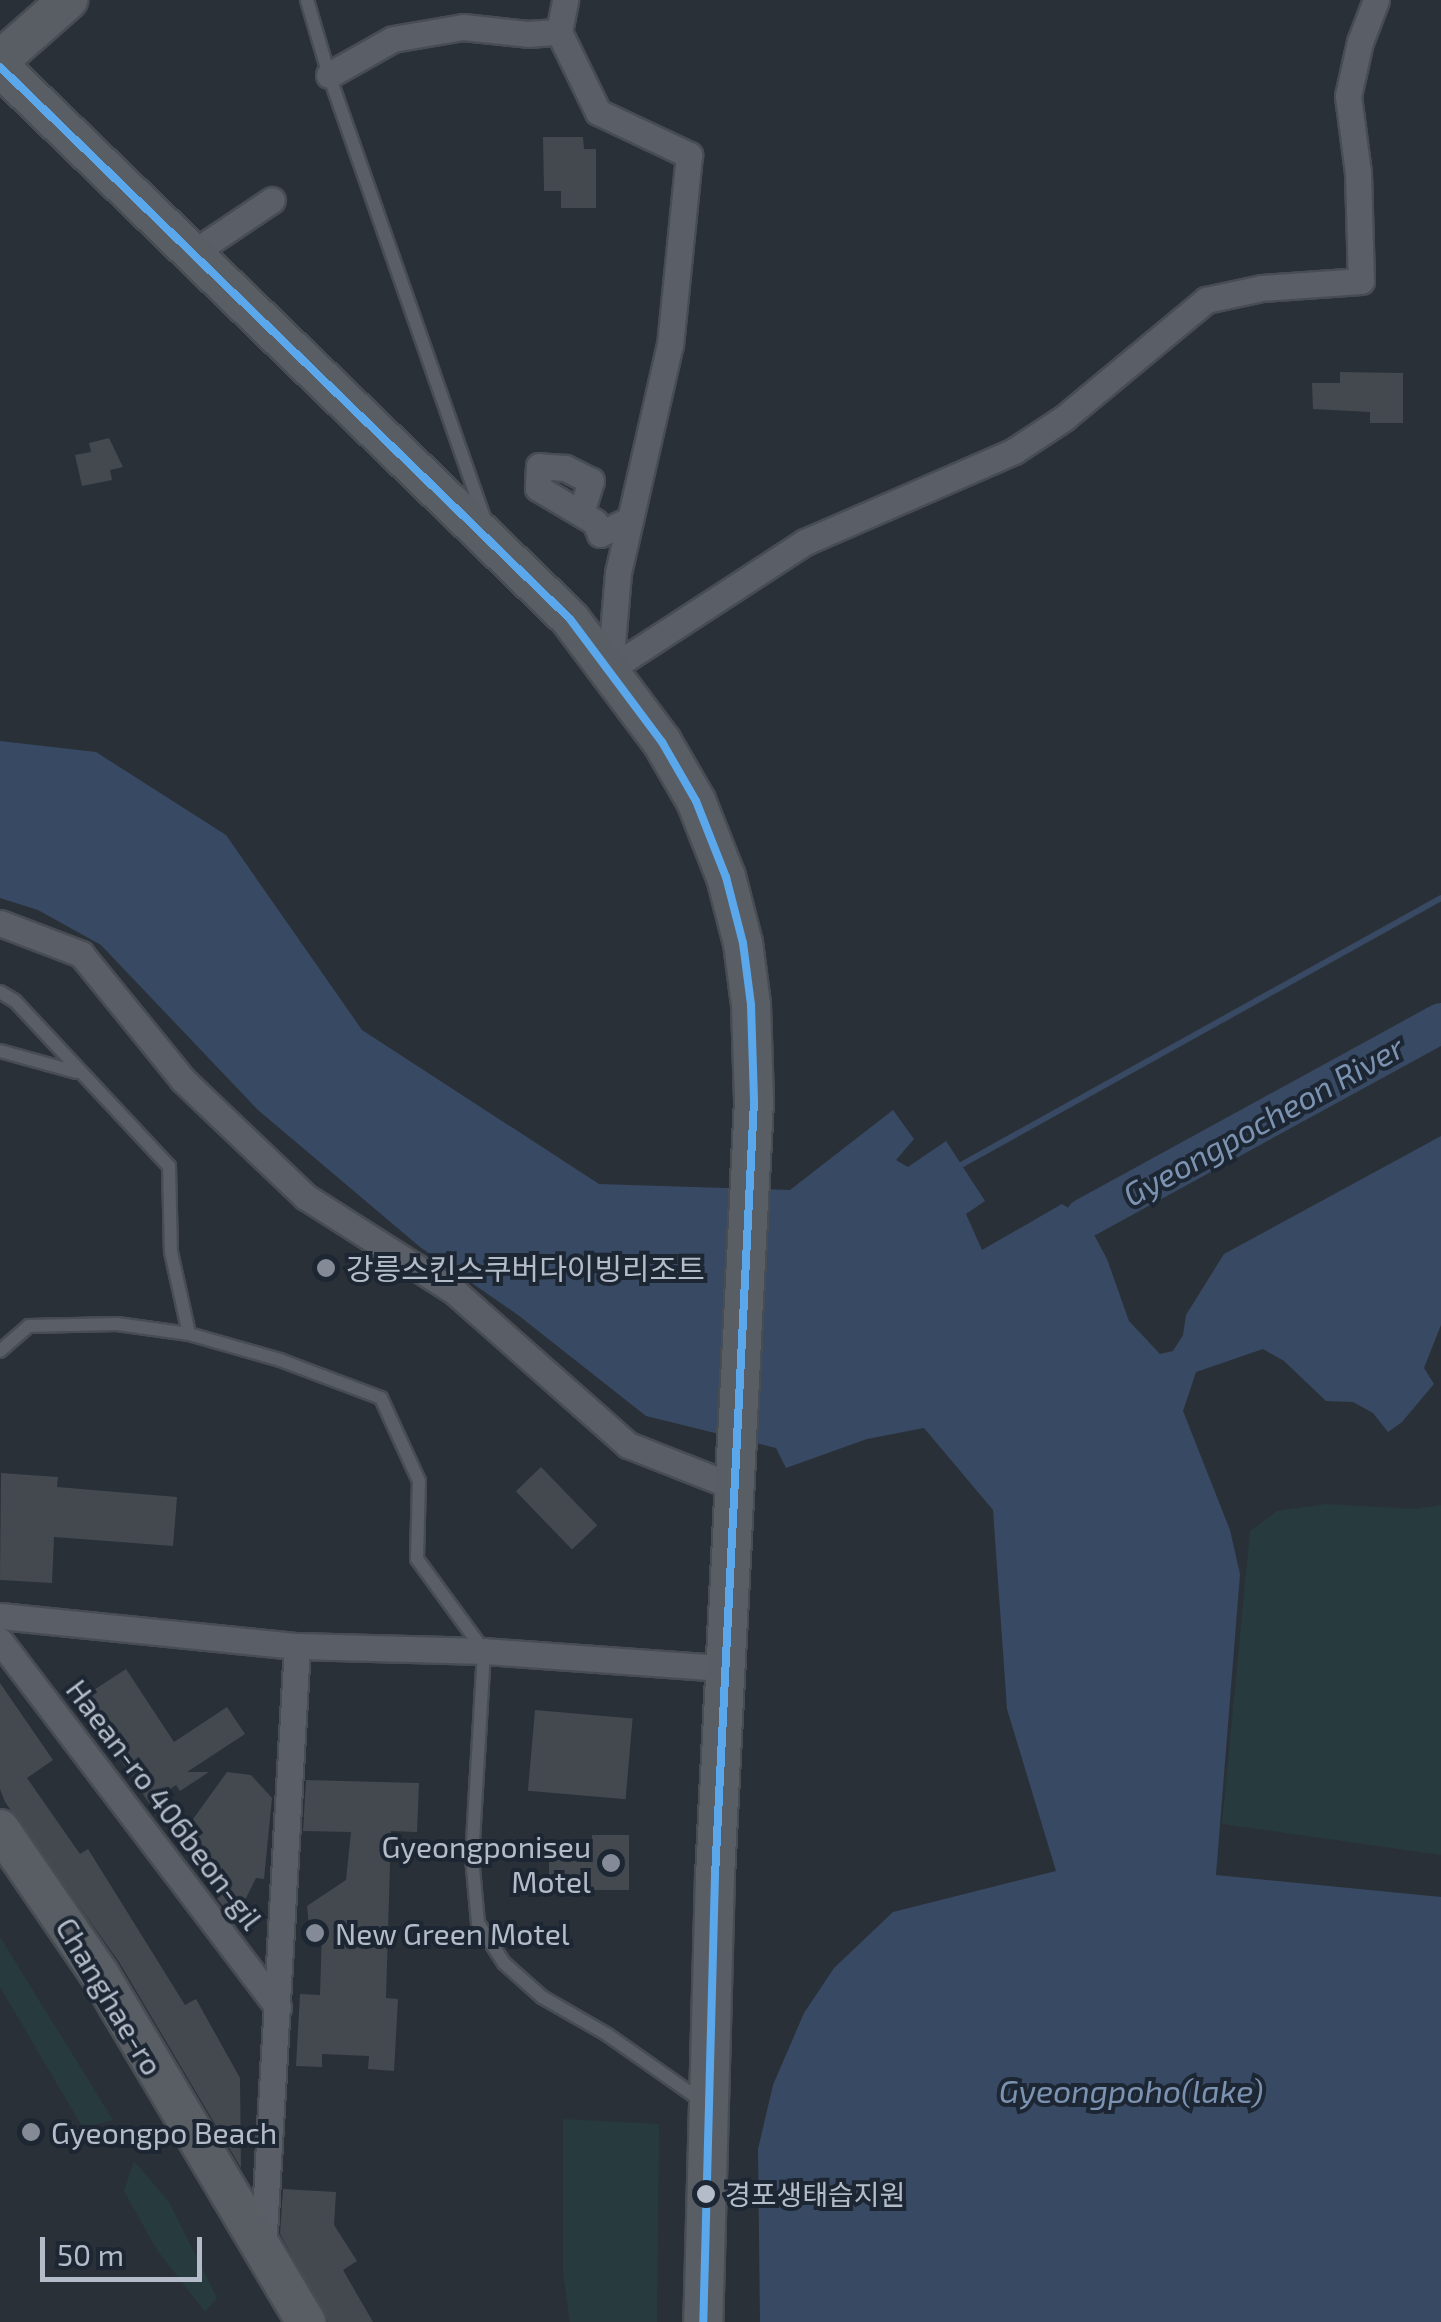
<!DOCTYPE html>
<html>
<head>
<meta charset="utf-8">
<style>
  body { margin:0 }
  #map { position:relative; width:1441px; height:2322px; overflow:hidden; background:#2a3038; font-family:"Exo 2","Noto Sans KR",sans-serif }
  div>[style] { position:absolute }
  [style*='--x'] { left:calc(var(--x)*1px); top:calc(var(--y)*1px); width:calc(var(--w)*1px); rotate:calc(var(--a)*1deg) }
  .green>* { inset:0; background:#273a3e }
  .water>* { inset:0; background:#384963 }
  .stream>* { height:6px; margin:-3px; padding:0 3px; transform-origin:3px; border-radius:3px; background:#384963 }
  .river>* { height:40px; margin:-20px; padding:0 20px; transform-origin:20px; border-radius:20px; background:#384963 }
  .building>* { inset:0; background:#444950; transform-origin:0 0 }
  .roads { filter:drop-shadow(2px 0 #484c53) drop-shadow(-2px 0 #484c53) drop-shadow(0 2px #484c53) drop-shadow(0 -2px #484c53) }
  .lane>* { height:12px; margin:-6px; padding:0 6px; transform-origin:6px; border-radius:6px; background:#5a5e66 }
  .street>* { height:25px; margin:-12.5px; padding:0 12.5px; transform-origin:12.5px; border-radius:12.5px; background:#5a5e66 }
  .secondary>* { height:38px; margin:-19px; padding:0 19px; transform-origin:19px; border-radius:19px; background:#595d64 }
  .bus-1>* { height:8px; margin:-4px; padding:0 4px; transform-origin:4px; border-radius:4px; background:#5aa8eb }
  .dots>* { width:28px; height:28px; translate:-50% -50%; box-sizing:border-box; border:5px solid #1d2633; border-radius:50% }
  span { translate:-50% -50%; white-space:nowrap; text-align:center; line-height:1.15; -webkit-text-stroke:8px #1d2633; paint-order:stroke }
  .bus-label { font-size:28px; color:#b4bcc9 }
  .left { translate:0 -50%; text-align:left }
  .poi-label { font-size:30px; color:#b4bcc9 }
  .right { translate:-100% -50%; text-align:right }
  .street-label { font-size:30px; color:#b4bcc9 }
  .water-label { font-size:32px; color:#7c92b1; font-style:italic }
  .scale { position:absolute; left:40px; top:2237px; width:162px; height:45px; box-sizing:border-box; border:5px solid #b4bcc9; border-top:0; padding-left:12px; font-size:30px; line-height:35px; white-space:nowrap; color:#b4bcc9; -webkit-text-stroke:8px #1d2633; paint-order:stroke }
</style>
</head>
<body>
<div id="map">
  <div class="green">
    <div style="clip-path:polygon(1326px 1504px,1415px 1509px,1441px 1505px,1441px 1855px,1222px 1824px,1250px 1531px,1277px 1511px)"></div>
    <div style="clip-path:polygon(0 1937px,113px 2120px,83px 2128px,0 1987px)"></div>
    <div style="clip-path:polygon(563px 2119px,659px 2124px,657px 2322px,570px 2322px,563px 2272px)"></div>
    <div style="clip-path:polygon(134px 2161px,169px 2202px,217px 2298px,205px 2312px,157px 2250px,124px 2191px)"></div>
  </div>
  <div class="water">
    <div style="clip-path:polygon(0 741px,96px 752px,226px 835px,362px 1030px,599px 1184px,790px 1190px,893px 1110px,914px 1139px,896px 1160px,908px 1167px,946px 1141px,985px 1201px,966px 1214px,982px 1250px,1062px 1204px,1085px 1218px,1107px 1259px,1129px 1321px,1160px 1354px,1173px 1351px,1183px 1335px,1186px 1315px,1224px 1254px,1441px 1136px,1441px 1325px,1424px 1368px,1434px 1384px,1402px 1422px,1388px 1432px,1373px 1413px,1353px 1402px,1326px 1401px,1284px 1361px,1263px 1349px,1196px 1372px,1183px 1411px,1230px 1530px,1240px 1574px,1216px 1875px,1441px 1897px,1441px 2322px,760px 2322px,758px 2149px,773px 2085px,804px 2013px,834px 1968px,893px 1912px,1056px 1871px,1007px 1709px,993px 1510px,924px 1428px,867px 1439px,786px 1468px,776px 1448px,646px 1416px,518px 1315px,420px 1247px,258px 1110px,101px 945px,38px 910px,0 898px)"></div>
  </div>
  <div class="stream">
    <div style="--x:961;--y:1165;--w:549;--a:-29.08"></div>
  </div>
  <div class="river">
    <div style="--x:1085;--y:1218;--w:406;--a:-28.7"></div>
  </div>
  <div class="building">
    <div style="clip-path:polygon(543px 137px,583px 137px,584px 149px,596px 149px,596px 208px,561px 208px,561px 191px,544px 191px)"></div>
    <div style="clip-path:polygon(1340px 372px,1403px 373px,1403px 423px,1370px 423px,1370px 412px,1313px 409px,1312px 383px,1340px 383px)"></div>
    <div style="clip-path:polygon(109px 438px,123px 467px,110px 470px,112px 480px,82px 486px,75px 455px,91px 452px,89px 443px)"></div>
    <div style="left:541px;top:1467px;width:81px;height:35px;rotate:46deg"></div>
    <div style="clip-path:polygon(1px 1473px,58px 1477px,57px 1487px,177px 1497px,173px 1546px,54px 1537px,52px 1583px,0 1580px)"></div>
    <div style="clip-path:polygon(126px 1669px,174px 1742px,227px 1707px,245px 1734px,187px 1772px,209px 1772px,180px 1791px,176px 1785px,149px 1803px,80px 1699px)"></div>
    <div style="clip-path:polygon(0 1683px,53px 1760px,27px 1778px,80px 1854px,88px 1849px,185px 2005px,196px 1999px,240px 2078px,241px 2168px,119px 1962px,5px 1802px,0 1789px)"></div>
    <div style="left:535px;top:1710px;width:98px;height:81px;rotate:5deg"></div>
    <div style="clip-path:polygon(227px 1772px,251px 1775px,272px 1798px,264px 1879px,256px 1878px,246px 1898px,227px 1911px,210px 1889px,203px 1872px,189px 1861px,183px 1833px)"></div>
    <div style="clip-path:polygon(306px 1780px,419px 1783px,417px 1832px,391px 1831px,386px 1998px,398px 1999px,394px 2071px,368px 2069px,369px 2056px,322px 2054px,322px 2067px,296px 2066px,300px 1994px,320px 1995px,322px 1931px,309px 1926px,307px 1906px,346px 1880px,351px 1832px,303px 1831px)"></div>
    <div style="clip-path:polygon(592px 1835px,629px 1835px,629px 1890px,549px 1890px,549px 1855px,592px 1855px)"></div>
    <div style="clip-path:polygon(283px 2189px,336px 2192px,334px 2225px,357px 2261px,343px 2270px,373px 2322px,328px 2322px,280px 2234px)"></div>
  </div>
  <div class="roads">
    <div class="lane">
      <div style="--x:307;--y:0;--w:78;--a:73.7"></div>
      <div style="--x:329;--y:75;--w:469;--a:70.7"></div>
      <div style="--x:0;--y:992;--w:17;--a:31"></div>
      <div style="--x:15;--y:1001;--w:226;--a:47"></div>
      <div style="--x:169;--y:1166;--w:86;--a:88.7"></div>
      <div style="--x:171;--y:1252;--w:84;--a:77.6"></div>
      <div style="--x:0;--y:1051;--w:79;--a:15.4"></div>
      <div style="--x:0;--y:1351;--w:38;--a:-41"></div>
      <div style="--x:29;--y:1326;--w:88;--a:-1.3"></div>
      <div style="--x:117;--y:1324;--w:73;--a:7.9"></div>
      <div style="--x:189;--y:1334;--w:95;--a:15.9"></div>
      <div style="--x:280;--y:1360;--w:108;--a:20.6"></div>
      <div style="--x:381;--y:1398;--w:91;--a:65.4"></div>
      <div style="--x:419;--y:1481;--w:78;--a:91.5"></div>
      <div style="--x:417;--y:1559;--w:114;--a:53.9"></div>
      <div style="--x:484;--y:1651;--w:206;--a:93.3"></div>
      <div style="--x:472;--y:1857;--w:66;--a:84.8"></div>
      <div style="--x:478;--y:1923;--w:48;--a:57"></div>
      <div style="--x:504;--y:1963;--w:51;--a:41.8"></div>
      <div style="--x:542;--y:1997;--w:76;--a:29.9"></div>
      <div style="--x:608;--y:2035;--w:115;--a:35.1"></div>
    </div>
    <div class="street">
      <div style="--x:559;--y:32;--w:89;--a:64"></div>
      <div style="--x:598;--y:112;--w:101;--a:25.3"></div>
      <div style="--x:689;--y:155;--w:190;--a:95.7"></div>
      <div style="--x:670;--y:344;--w:235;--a:102.8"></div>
      <div style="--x:618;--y:573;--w:96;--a:94.8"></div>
      <div style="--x:329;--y:75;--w:73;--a:-29.4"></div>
      <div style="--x:393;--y:39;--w:71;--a:-9.7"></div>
      <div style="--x:463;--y:27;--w:65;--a:6.1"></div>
      <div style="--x:528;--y:34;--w:31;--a:-4"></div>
      <div style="--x:559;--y:32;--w:33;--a:-79"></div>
      <div style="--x:193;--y:253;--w:95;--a:-33.9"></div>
      <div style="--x:581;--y:513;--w:34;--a:-73"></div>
      <div style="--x:591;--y:481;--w:29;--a:-153"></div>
      <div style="--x:565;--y:468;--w:26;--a:-176"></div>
      <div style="--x:539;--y:466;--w:22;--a:93"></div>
      <div style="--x:538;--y:488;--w:66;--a:30.8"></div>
      <div style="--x:595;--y:522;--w:13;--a:67"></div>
      <div style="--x:600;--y:534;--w:32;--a:-26"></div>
      <div style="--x:610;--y:669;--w:233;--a:-33.1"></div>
      <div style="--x:805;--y:542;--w:228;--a:-23.5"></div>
      <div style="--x:1014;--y:451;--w:60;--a:-33.4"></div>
      <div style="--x:1064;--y:418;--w:185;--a:-39.7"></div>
      <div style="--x:1206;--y:300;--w:57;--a:-12.1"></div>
      <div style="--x:1262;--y:288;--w:99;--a:-4"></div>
      <div style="--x:1361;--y:281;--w:108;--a:-91.6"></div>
      <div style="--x:1358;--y:173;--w:78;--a:-97.4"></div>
      <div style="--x:1348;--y:96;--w:55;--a:-77.5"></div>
      <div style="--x:1360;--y:42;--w:45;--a:-69.1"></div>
      <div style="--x:0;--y:923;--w:87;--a:20.9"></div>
      <div style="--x:81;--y:954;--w:162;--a:51"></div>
      <div style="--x:183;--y:1080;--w:170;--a:43.6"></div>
      <div style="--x:306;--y:1197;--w:177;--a:32.5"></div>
      <div style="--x:455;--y:1292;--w:231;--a:41.5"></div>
      <div style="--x:628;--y:1445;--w:115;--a:21.4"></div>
      <div style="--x:0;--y:1616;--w:299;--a:5.8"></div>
      <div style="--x:297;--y:1646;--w:187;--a:1.5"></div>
      <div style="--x:484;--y:1651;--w:241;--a:4.1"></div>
      <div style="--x:0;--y:1641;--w:460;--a:52.8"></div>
      <div style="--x:263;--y:2250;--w:605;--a:-86.78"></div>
    </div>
    <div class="secondary">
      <div style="--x:0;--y:60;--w:91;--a:-41.4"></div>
      <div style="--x:0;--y:67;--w:793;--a:44.08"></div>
      <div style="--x:570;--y:619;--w:154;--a:53.2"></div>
      <div style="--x:662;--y:742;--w:68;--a:60"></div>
      <div style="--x:696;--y:801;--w:82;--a:68.5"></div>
      <div style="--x:726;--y:877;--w:68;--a:75.6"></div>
      <div style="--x:743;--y:943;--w:63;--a:82.6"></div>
      <div style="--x:751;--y:1005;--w:96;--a:88.2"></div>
      <div style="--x:754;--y:1101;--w:775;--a:92.88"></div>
      <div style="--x:715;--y:1875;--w:447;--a:91.5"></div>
      <div style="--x:0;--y:1829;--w:177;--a:55.6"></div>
      <div style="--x:100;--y:1975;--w:404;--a:59.3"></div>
    </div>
  </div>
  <div class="bus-1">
    <div style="--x:0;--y:67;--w:793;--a:44.08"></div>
    <div style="--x:570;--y:619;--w:154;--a:53.2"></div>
    <div style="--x:662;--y:742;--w:68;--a:60"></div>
    <div style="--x:696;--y:801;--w:82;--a:68.5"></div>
    <div style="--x:726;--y:877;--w:68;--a:75.6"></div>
    <div style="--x:743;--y:943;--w:63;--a:82.6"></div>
    <div style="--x:751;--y:1005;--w:96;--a:88.2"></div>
    <div style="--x:754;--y:1101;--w:775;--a:92.88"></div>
    <div style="--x:715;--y:1875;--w:447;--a:91.5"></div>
  </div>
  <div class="dots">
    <div style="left:326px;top:1268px;background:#848b96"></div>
    <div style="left:611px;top:1863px;background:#848b96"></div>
    <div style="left:315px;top:1933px;background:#848b96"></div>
    <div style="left:31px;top:2132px;background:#848b96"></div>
    <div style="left:706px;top:2194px;background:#b4bcc9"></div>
  </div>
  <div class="bus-label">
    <span class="left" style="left:725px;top:2194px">경포생태습지원</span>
  </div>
  <div class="poi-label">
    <span class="left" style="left:346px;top:1268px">강릉스킨스쿠버다이빙리조트</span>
    <span class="right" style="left:591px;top:1863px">Gyeongponiseu<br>Motel</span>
    <span class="left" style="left:335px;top:1933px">New Green Motel</span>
    <span class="left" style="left:51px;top:2132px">Gyeongpo Beach</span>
  </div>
  <div class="street-label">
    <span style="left:165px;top:1804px;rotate:53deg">Haean-ro 406beon-gil</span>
    <span style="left:110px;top:1996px;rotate:59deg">Changhae-ro</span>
  </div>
  <div class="water-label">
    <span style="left:1263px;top:1120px;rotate:-29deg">Gyeongpocheon River</span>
    <span style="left:1131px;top:2090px">Gyeongpoho(lake)</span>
  </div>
  <div class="scale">50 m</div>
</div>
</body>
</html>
